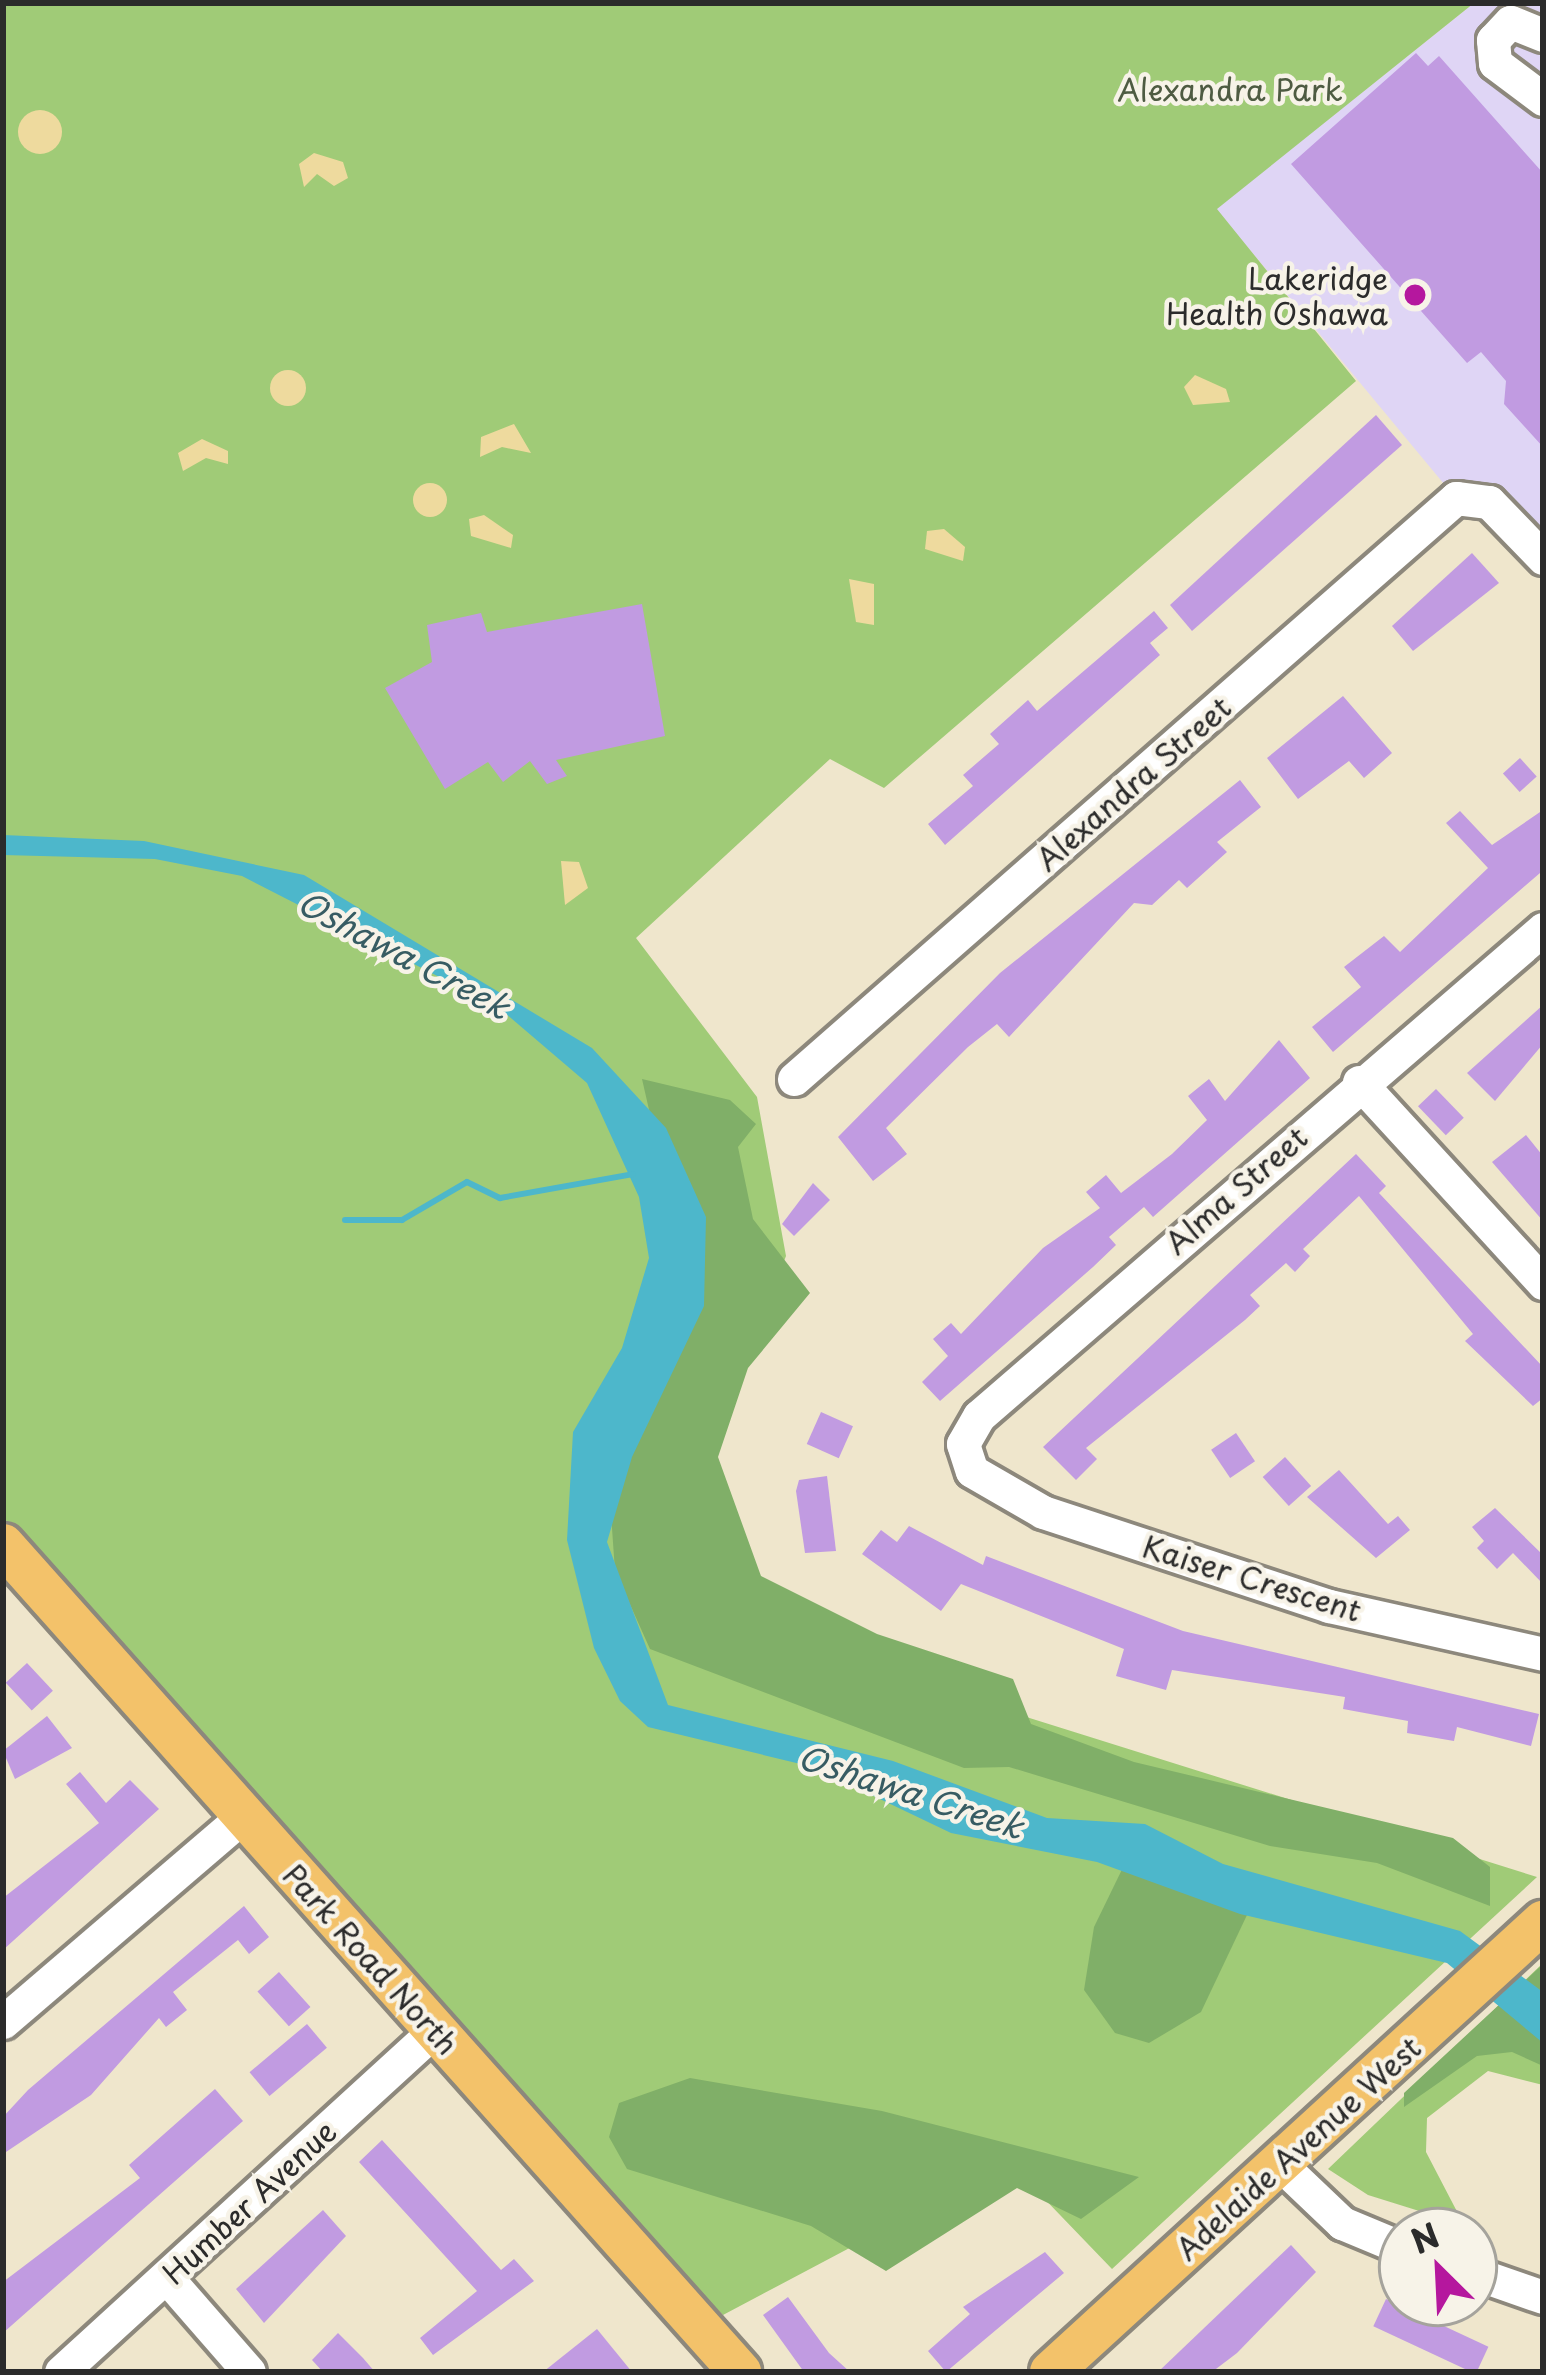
<!DOCTYPE html>
<html>
<head>
<meta charset="utf-8">
<style>
  body { margin:0 }
  #map { position:relative; width:1546px; height:2375px; overflow:hidden; background:#efe6cc; font-family:"Playpen Sans",sans-serif }
  div>[style] { position:absolute }
  [style*='--x'] { left:calc(var(--x)*1px); top:calc(var(--y)*1px); width:calc(var(--w)*1px); rotate:calc(var(--a)*1deg) }
  .built>* { inset:0; background:#dfd5f5 }
  .green>* { inset:0; background:#a0cb77 }
  .forest>* { inset:0; background:#80af68 }
  .sand>* { inset:0; background:#eeda9e }
  .round { border-radius:50% }
  .water>* { inset:0; background:#4db7cb }
  .stream>* { height:6px; margin:-3px; padding:0 3px; transform-origin:3px; border-radius:3px; background:#4db7cb }
  .building>* { inset:0; background:#c19be1; transform-origin:0 0 }
  .roads { filter:drop-shadow(3px 0 #8d887c) drop-shadow(-3px 0 #8d887c) drop-shadow(0 3px #8d887c) drop-shadow(0 -3px #8d887c) }
  .minor>* { height:33px; margin:-16.5px; padding:0 16.5px; transform-origin:16.5px; border-radius:16.5px; background:#fff }
  .major>* { height:42px; margin:-21px; padding:0 21px; transform-origin:21px; border-radius:21px; background:#f3c26a }
  .dots>* { width:33px; height:33px; translate:-50% -50%; box-sizing:border-box; border:6px solid #f7f3e8; border-radius:50% }
  span { translate:-50% -50%; white-space:nowrap; text-align:center; line-height:1.15; -webkit-text-stroke:9px #f7f3e8; paint-order:stroke }
  .park-label { font-size:30px; color:#4e5b42 }
  .poi-label { font-size:30px; color:#2b2b2b }
  .right { translate:-100% -50%; text-align:right }
  .street-label { font-size:30px; color:#2b2b2b }
  .water-label { font-size:33px; color:#375c63; font-style:italic }
  .frame { position:absolute; inset:0; border:6px solid #2b2b2b; pointer-events:none }
  .north { position:absolute; left:1378px; top:2207px; width:120px; height:120px; box-sizing:border-box; background:#f7f3e8; border:3px solid #a5a39c; border-radius:50%; rotate:336deg; font-size:33px; font-weight:700; line-height:48px; text-align:center; color:#2b2b2b }
  .north::after { content:''; display:block; margin:auto; width:42px; height:54px; background:#b5179e; clip-path:polygon(50% 0,100% 100%,50% 72%,0 100%) }
</style>
</head>
<body>
<div id="map">
  <div class="built">
    <div style="clip-path:polygon(1474px 3px,1543px 3px,1543px 538px,1501px 492px,1444px 484px,1216px 209px)"></div>
  </div>
  <div class="green">
    <div style="clip-path:polygon(3px 3px,1474px 3px,1217px 209px,1356px 381px,884px 788px,830px 759px,636px 938px,757px 1097px,786px 1256px,715px 1439px,722px 1552px,758px 1633px,1537px 1877px,1112px 2269px,1010px 2163px,723px 2315px,711px 2303px,688px 2321px,3px 1517px)"></div>
    <div style="clip-path:polygon(1543px 1963px,1543px 2085px,1488px 2071px,1427px 2118px,1426px 2152px,1464px 2225px,1368px 2195px,1328px 2169px)"></div>
  </div>
  <div class="forest">
    <div style="clip-path:polygon(642px 1079px,730px 1100px,756px 1124px,738px 1147px,753px 1219px,810px 1293px,748px 1368px,718px 1457px,761px 1576px,877px 1634px,1013px 1679px,1031px 1724px,1134px 1762px,1453px 1838px,1490px 1867px,1490px 1906px,1377px 1863px,1270px 1846px,1009px 1767px,964px 1768px,650px 1649px,615px 1571px,606px 1443px,678px 1237px)"></div>
    <div style="clip-path:polygon(1130px 1853px,1256px 1896px,1201px 2012px,1149px 2043px,1115px 2033px,1084px 1990px,1094px 1927px)"></div>
    <div style="clip-path:polygon(1543px 1964px,1543px 2066px,1512px 2052px,1477px 2056px,1404px 2107px,1404px 2093px)"></div>
    <div style="clip-path:polygon(690px 2078px,882px 2111px,1139px 2177px,1081px 2219px,1017px 2188px,886px 2271px,811px 2226px,627px 2169px,609px 2137px,619px 2103px)"></div>
  </div>
  <div class="sand">
    <div class="round" style="left:18px;top:110px;width:44px;height:44px"></div>
    <div style="clip-path:polygon(314px 153px,343px 162px,348px 178px,334px 186px,317px 174px,304px 187px,299px 164px)"></div>
    <div class="round" style="left:270px;top:370px;width:36px;height:36px"></div>
    <div style="clip-path:polygon(1195px 375px,1226px 389px,1230px 402px,1193px 405px,1184px 387px)"></div>
    <div style="clip-path:polygon(514px 424px,531px 453px,502px 447px,480px 457px,481px 437px)"></div>
    <div style="clip-path:polygon(202px 439px,228px 451px,228px 464px,206px 458px,183px 471px,178px 453px)"></div>
    <div class="round" style="left:413px;top:483px;width:34px;height:34px"></div>
    <div style="clip-path:polygon(484px 515px,513px 535px,511px 548px,471px 536px,469px 519px)"></div>
    <div style="clip-path:polygon(944px 529px,965px 547px,963px 561px,925px 549px,927px 531px)"></div>
    <div style="clip-path:polygon(849px 579px,874px 584px,874px 625px,856px 622px)"></div>
    <div style="clip-path:polygon(561px 861px,579px 862px,588px 888px,565px 905px)"></div>
  </div>
  <div class="water">
    <div style="clip-path:polygon(3px 835px,144px 841px,304px 875px,592px 1048px,666px 1128px,706px 1217px,704px 1306px,632px 1457px,607px 1542px,668px 1705px,893px 1761px,1047px 1818px,1145px 1824px,1223px 1864px,1460px 1931px,1543px 1992px,1543px 2043px,1447px 1963px,1240px 1914px,1097px 1862px,951px 1833px,813px 1767px,648px 1727px,620px 1701px,594px 1648px,567px 1540px,573px 1432px,622px 1348px,649px 1258px,639px 1197px,587px 1083px,498px 1007px,242px 876px,155px 859px,3px 855px)"></div>
  </div>
  <div class="stream">
    <div style="--x:345;--y:1220;--w:57;--a:0"></div>
    <div style="--x:402;--y:1220;--w:75;--a:-30.3"></div>
    <div style="--x:467;--y:1182;--w:37;--a:26"></div>
    <div style="--x:500;--y:1198;--w:135;--a:-10.2"></div>
  </div>
  <div class="building">
    <div style="clip-path:polygon(1416px 53px,1428px 66px,1439px 56px,1543px 173px,1543px 447px,1504px 404px,1506px 381px,1481px 352px,1467px 363px,1291px 164px)"></div>
    <div style="clip-path:polygon(1376px 415px,1402px 445px,1192px 631px,1170px 605px)"></div>
    <div style="clip-path:polygon(1472px 553px,1499px 583px,1413px 651px,1392px 626px)"></div>
    <div style="clip-path:polygon(642px 604px,665px 736px,556px 760px,567px 776px,547px 784px,530px 761px,503px 782px,488px 762px,445px 789px,385px 688px,432px 662px,427px 625px,481px 613px,487px 632px)"></div>
    <div style="clip-path:polygon(1154px 611px,1168px 628px,1150px 643px,1160px 655px,945px 845px,928px 824px,973px 786px,963px 775px,999px 744px,990px 734px,1028px 700px,1037px 711px)"></div>
    <div style="clip-path:polygon(1343px 696px,1392px 753px,1364px 778px,1349px 761px,1298px 799px,1267px 758px)"></div>
    <div style="left:1520px;top:758px;width:25px;height:23px;rotate:48deg"></div>
    <div style="clip-path:polygon(1240px 780px,1261px 807px,1217px 842px,1227px 852px,1187px 888px,1179px 880px,1152px 905px,1134px 903px,1009px 1037px,997px 1024px,968px 1047px,886px 1128px,907px 1154px,873px 1181px,838px 1137px,1000px 973px)"></div>
    <div style="clip-path:polygon(1543px 810px,1540px 873px,1333px 1052px,1312px 1027px,1361px 987px,1344px 967px,1384px 936px,1400px 952px,1488px 868px,1446px 823px,1460px 811px,1492px 845px)"></div>
    <div style="clip-path:polygon(1543px 1005px,1543px 1044px,1495px 1101px,1467px 1073px)"></div>
    <div style="clip-path:polygon(1279px 1040px,1310px 1078px,1153px 1217px,1144px 1207px,1109px 1237px,1116px 1245px,1093px 1267px,940px 1401px,922px 1382px,948px 1356px,933px 1339px,951px 1323px,961px 1334px,1043px 1248px,1100px 1208px,1086px 1192px,1106px 1175px,1121px 1193px,1172px 1154px,1207px 1120px,1188px 1096px,1209px 1079px,1225px 1101px)"></div>
    <div style="left:1436px;top:1089px;width:40px;height:25px;rotate:46deg"></div>
    <div style="clip-path:polygon(1526px 1135px,1543px 1156px,1543px 1221px,1492px 1162px)"></div>
    <div style="clip-path:polygon(1356px 1154px,1386px 1186px,1379px 1193px,1543px 1367px,1543px 1398px,1533px 1406px,1465px 1341px,1473px 1334px,1359px 1196px,1303px 1249px,1310px 1256px,1295px 1272px,1286px 1263px,1250px 1295px,1260px 1306px,1245px 1320px,1086px 1448px,1097px 1459px,1076px 1480px,1043px 1447px)"></div>
    <div style="clip-path:polygon(813px 1183px,830px 1200px,794px 1236px,782px 1224px)"></div>
    <div style="left:821px;top:1412px;width:35px;height:35px;rotate:24deg"></div>
    <div style="left:1236px;top:1433px;width:34px;height:30px;rotate:56deg"></div>
    <div style="left:1285px;top:1457px;width:39px;height:30px;rotate:48deg"></div>
    <div style="clip-path:polygon(1339px 1470px,1388px 1524px,1398px 1516px,1410px 1530px,1376px 1558px,1307px 1497px)"></div>
    <div style="clip-path:polygon(827px 1476px,836px 1551px,805px 1553px,796px 1491px,799px 1480px)"></div>
    <div style="clip-path:polygon(1495px 1508px,1543px 1555px,1543px 1584px,1513px 1553px,1497px 1569px,1477px 1548px,1484px 1541px,1472px 1527px)"></div>
    <div style="clip-path:polygon(909px 1526px,983px 1565px,986px 1556px,1183px 1631px,1539px 1714px,1531px 1746px,1457px 1727px,1454px 1741px,1407px 1733px,1408px 1721px,1343px 1709px,1345px 1697px,1172px 1670px,1166px 1690px,1116px 1676px,1124px 1649px,961px 1584px,941px 1611px,862px 1554px,881px 1530px,897px 1542px)"></div>
    <div style="left:27px;top:1663px;width:38px;height:29px;rotate:47deg"></div>
    <div style="clip-path:polygon(47px 1716px,72px 1748px,15px 1779px,3px 1751px)"></div>
    <div style="clip-path:polygon(80px 1772px,106px 1803px,130px 1780px,159px 1809px,3px 1950px,3px 1898px,99px 1823px,66px 1784px)"></div>
    <div style="clip-path:polygon(244px 1906px,269px 1937px,249px 1954px,238px 1940px,173px 1992px,187px 2010px,166px 2027px,159px 2018px,91px 2095px,3px 2154px,3px 2117px,28px 2090px)"></div>
    <div style="left:279px;top:1972px;width:47px;height:29px;rotate:48deg"></div>
    <div style="left:307px;top:2024px;width:31px;height:75px;rotate:50deg"></div>
    <div style="clip-path:polygon(215px 2089px,243px 2121px,3px 2333px,3px 2282px,140px 2178px,129px 2165px)"></div>
    <div style="clip-path:polygon(382px 2140px,501px 2270px,514px 2259px,534px 2281px,433px 2355px,420px 2338px,477px 2291px,359px 2162px)"></div>
    <div style="clip-path:polygon(323px 2210px,346px 2236px,264px 2323px,236px 2289px)"></div>
    <div style="clip-path:polygon(1291px 2245px,1316px 2272px,1237px 2353px,1212px 2372px,1158px 2372px)"></div>
    <div style="clip-path:polygon(1045px 2252px,1064px 2273px,946px 2372px,928px 2351px,970px 2314px,963px 2307px)"></div>
    <div style="clip-path:polygon(788px 2297px,829px 2353px,850px 2372px,804px 2372px,763px 2315px)"></div>
    <div style="left:1386px;top:2299px;width:113px;height:30px;rotate:25deg"></div>
    <div style="clip-path:polygon(597px 2329px,632px 2372px,543px 2372px)"></div>
    <div style="clip-path:polygon(338px 2333px,363px 2358px,375px 2372px,323px 2372px,312px 2360px)"></div>
  </div>
  <div class="roads">
    <div class="minor">
      <div style="--x:1543;--y:35;--w:35;--a:-158"></div>
      <div style="--x:1510;--y:22;--w:25;--a:133"></div>
      <div style="--x:1493;--y:40;--w:23;--a:85"></div>
      <div style="--x:1495;--y:63;--w:60;--a:36.9"></div>
      <div style="--x:1543;--y:929;--w:745;--a:139.19"></div>
      <div style="--x:979;--y:1416;--w:32;--a:120"></div>
      <div style="--x:963;--y:1444;--w:28;--a:72"></div>
      <div style="--x:972;--y:1471;--w:82;--a:30"></div>
      <div style="--x:1043;--y:1512;--w:301;--a:18.2"></div>
      <div style="--x:1329;--y:1606;--w:219;--a:12.6"></div>
      <div style="--x:794;--y:1079;--w:881;--a:-41.27"></div>
      <div style="--x:1456;--y:498;--w:33;--a:7"></div>
      <div style="--x:1489;--y:502;--w:78;--a:46"></div>
      <div style="--x:1359;--y:1082;--w:273;--a:47.5"></div>
      <div style="--x:3;--y:2022;--w:316;--a:-40.6"></div>
      <div style="--x:1280;--y:2164;--w:86;--a:43.6"></div>
      <div style="--x:1342;--y:2223;--w:65;--a:22.6"></div>
      <div style="--x:1474;--y:2273;--w:73;--a:19.2"></div>
      <div style="--x:168;--y:2279;--w:123;--a:48.9"></div>
      <div style="--x:61;--y:2372;--w:507;--a:-42.44"></div>
    </div>
    <div class="major">
      <div style="--x:3;--y:1545;--w:1108;--a:48.29"></div>
      <div style="--x:1051;--y:2372;--w:667;--a:-42.45"></div>
    </div>
  </div>
  <div class="dots">
    <div style="left:1415px;top:295px;background:#b5179e"></div>
  </div>
  <div class="park-label">
    <span style="left:1230px;top:89px">Alexandra Park</span>
  </div>
  <div class="poi-label">
    <span class="right" style="left:1388px;top:295px">Lakeridge<br>Health Oshawa</span>
  </div>
  <div class="street-label">
    <span style="left:1133px;top:783px;rotate:-41deg">Alexandra Street</span>
    <span style="left:1236px;top:1190px;rotate:-41deg">Alma Street</span>
    <span style="left:1252px;top:1578px;rotate:17deg">Kaiser Crescent</span>
    <span style="left:371px;top:1959px;rotate:48deg">Park Road North</span>
    <span style="left:1298px;top:2148px;rotate:-42deg">Adelaide Avenue West</span>
    <span style="left:249px;top:2202px;rotate:-43deg">Humber Avenue</span>
  </div>
  <div class="water-label">
    <span style="left:404px;top:954px;rotate:28deg">Oshawa Creek</span>
    <span style="left:911px;top:1791px;rotate:18deg">Oshawa Creek</span>
  </div>
  <div class="frame"></div>
  <div class="north">N</div>
</div>
</body>
</html>
